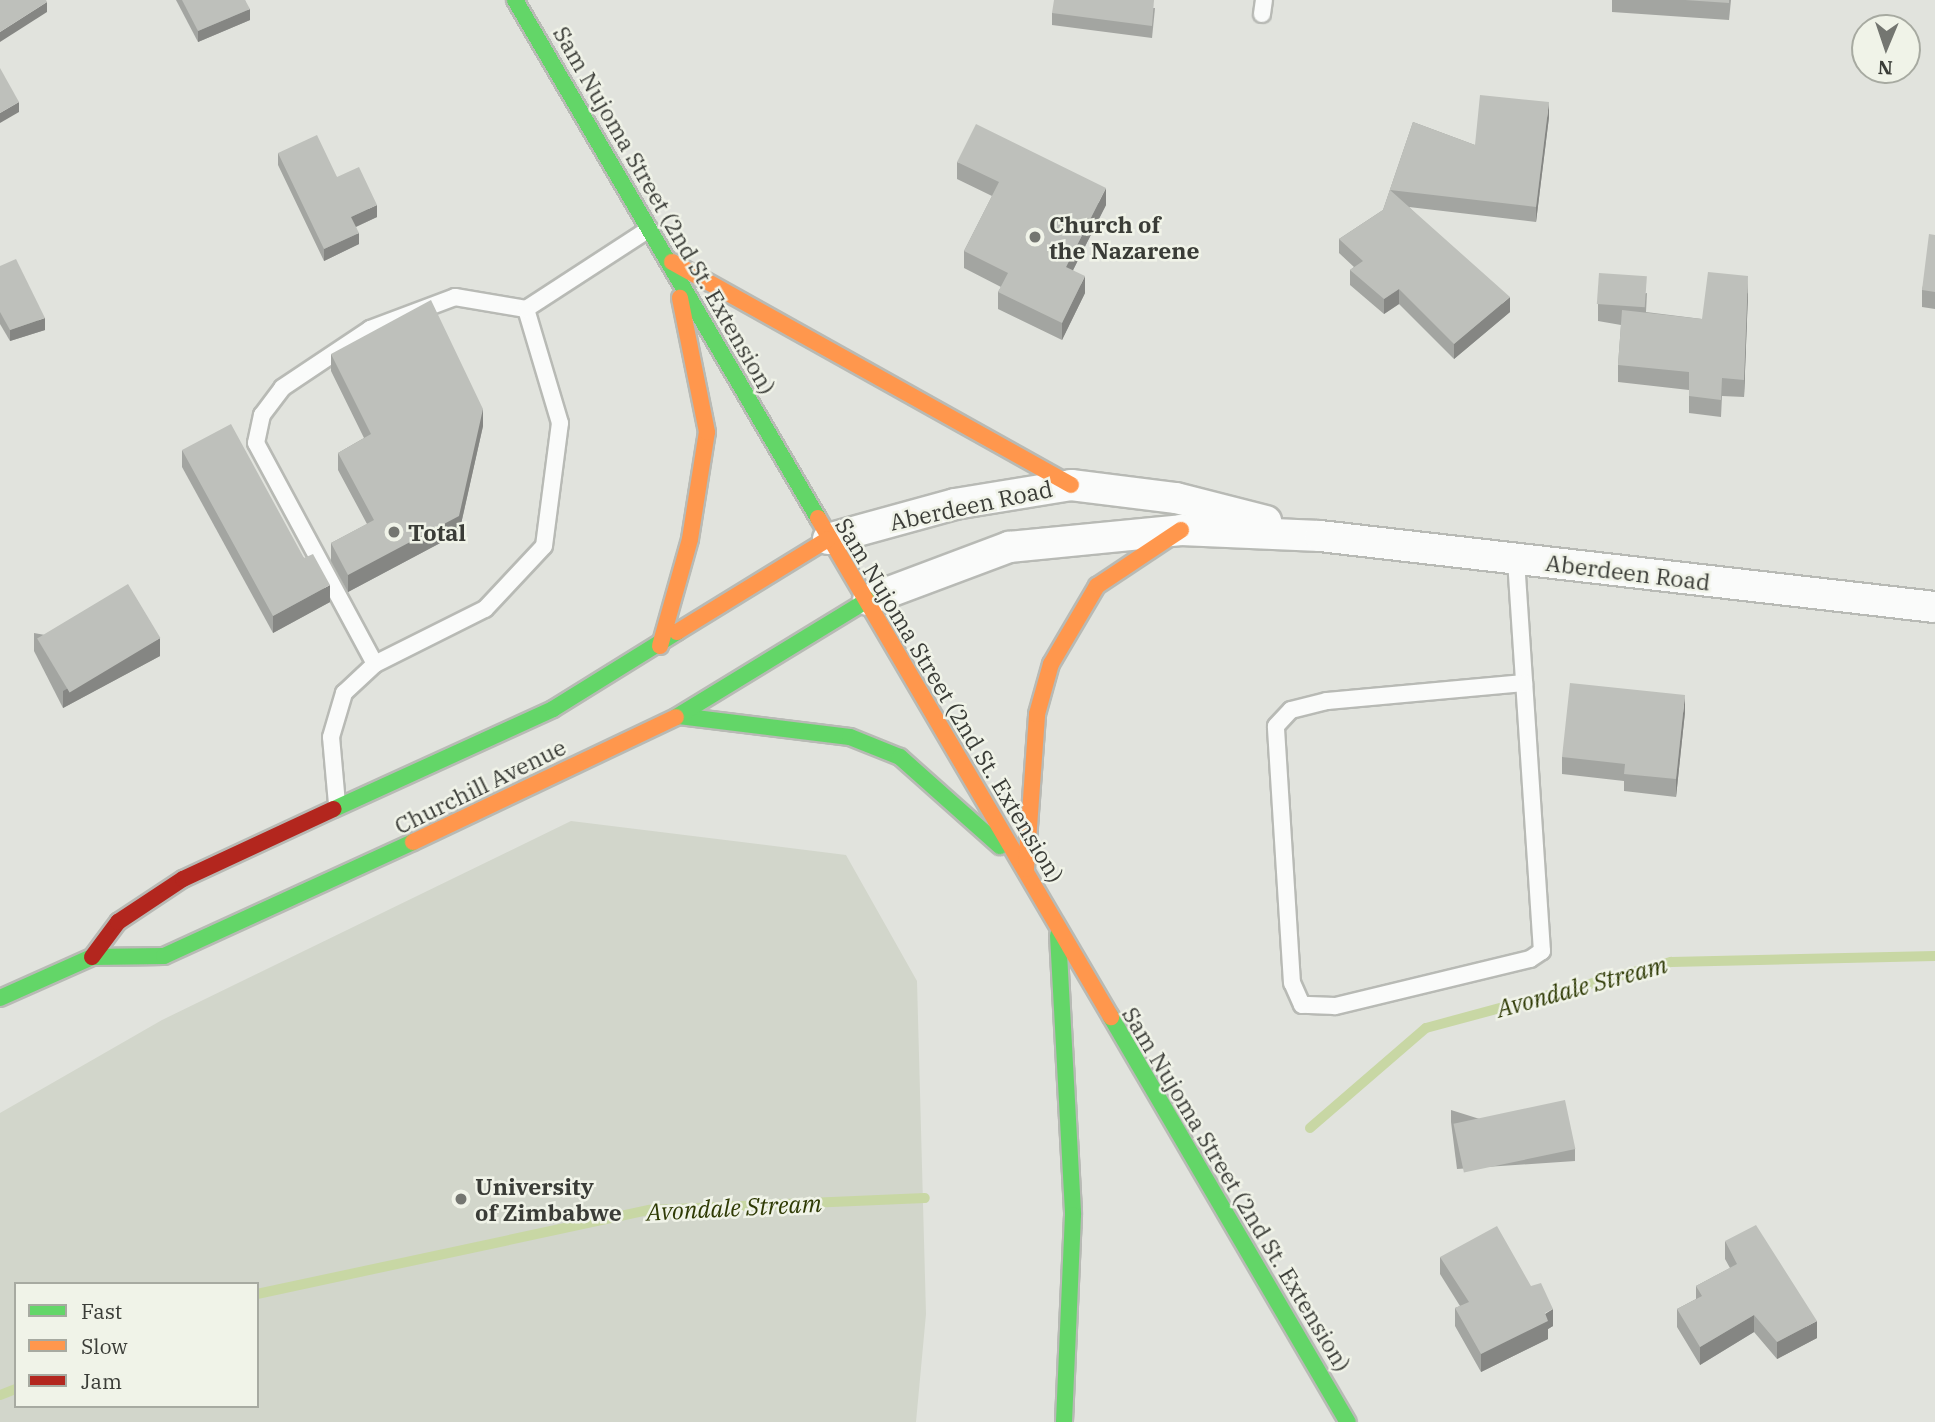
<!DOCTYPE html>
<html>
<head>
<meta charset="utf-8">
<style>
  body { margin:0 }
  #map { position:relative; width:1935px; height:1422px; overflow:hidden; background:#e1e3dd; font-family:"IBM Plex Serif",serif }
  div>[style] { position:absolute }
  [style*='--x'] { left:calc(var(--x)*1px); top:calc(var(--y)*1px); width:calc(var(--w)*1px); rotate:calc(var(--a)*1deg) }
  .built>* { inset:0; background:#d2d6cb }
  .stream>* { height:10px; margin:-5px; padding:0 5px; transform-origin:5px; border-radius:5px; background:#c8d7a4 }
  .roads { filter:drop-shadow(2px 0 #b8bab5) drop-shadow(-2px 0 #b8bab5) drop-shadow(0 2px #b8bab5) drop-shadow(0 -2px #b8bab5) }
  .lane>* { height:16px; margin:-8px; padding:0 8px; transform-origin:8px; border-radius:8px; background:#fafbfa }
  .street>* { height:30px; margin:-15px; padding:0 15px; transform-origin:15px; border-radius:15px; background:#fafbfa }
  .fast>* { height:16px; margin:-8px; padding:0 8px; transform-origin:8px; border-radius:8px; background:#63d668 }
  .slow>* { height:16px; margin:-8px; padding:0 8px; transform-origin:8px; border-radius:8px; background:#ff974d }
  .jam>* { height:16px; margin:-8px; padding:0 8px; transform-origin:8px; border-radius:8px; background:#b3261e }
  .wall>* { inset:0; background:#a3a5a1 }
  .shaded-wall>* { inset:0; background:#858683 }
  .building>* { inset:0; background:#bec0bb; transform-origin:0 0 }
  .dots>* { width:19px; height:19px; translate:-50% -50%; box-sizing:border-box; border:4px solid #f0f3e8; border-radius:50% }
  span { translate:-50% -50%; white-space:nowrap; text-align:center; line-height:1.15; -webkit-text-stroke:5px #f0f3e8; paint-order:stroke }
  .street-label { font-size:23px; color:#3a3c37 }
  .poi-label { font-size:23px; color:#3a3c37; font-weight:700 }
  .left { translate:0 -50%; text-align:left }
  .water-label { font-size:24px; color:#2e3a04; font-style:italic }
  .legend { position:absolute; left:14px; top:1282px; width:245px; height:126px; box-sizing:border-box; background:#f0f3e8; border:2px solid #a7aaa1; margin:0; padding:9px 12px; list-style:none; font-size:21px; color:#3a3c37 }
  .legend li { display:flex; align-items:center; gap:14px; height:35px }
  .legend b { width:35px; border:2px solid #a7aaa1 }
  .north { position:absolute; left:1851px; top:14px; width:70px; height:70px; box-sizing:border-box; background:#f0f3e8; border:2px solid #a7aaa1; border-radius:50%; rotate:182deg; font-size:19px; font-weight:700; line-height:28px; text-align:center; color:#3a3c37 }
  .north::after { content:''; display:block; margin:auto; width:24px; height:32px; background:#747671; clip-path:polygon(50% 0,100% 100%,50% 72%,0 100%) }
</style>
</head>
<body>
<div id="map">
  <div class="built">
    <div style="clip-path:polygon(evenodd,571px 821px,846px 855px,917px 981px,926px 1314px,916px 1422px,0 1422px,0 1113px,162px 1020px,571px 821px,16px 1284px,257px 1284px,257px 1406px,16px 1406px,16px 1284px)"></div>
  </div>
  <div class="stream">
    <div style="--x:1310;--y:1128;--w:153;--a:-40.8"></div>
    <div style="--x:1426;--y:1028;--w:254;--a:-15.1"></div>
    <div style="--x:1671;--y:962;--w:264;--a:-1.3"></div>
    <div style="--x:257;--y:1294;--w:402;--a:-12.1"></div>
    <div style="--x:650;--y:1210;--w:275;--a:-2.5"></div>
    <div style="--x:0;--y:1395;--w:17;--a:-21"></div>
  </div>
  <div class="roads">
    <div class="lane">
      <div style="--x:1262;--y:14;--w:14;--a:-82"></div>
      <div style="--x:1516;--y:560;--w:392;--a:86.2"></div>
      <div style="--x:1542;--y:951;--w:14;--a:146"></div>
      <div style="--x:1530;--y:959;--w:201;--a:166.4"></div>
      <div style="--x:1335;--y:1006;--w:33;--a:-178"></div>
      <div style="--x:1302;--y:1005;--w:24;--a:-114"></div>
      <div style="--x:1292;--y:983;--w:257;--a:-93.6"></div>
      <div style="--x:1276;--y:726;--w:22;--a:-47"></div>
      <div style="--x:1291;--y:710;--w:37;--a:-14"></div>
      <div style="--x:1327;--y:701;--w:198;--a:-5.2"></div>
      <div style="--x:375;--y:664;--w:251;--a:-118.3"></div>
      <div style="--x:256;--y:443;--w:29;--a:-78"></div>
      <div style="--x:262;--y:415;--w:34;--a:-53"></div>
      <div style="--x:282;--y:388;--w:106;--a:-33.8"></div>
      <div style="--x:370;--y:329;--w:91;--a:-20.6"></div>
      <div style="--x:455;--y:297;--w:72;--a:9.6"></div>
      <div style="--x:337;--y:804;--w:67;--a:-95.1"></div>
      <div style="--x:331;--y:737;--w:46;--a:-73.5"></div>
      <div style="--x:344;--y:693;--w:42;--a:-43.1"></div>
      <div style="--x:375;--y:664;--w:123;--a:-26.6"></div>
      <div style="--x:485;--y:609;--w:86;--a:-46.9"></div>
      <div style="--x:544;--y:546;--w:124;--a:-82.6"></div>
      <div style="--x:560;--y:423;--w:119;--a:-106.6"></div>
      <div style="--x:526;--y:309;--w:147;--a:-33"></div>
    </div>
    <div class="street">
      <div style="--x:828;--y:539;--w:132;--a:-15.4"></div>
      <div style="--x:955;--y:504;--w:118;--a:-9.3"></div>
      <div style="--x:1071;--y:485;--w:106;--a:7.1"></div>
      <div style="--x:1176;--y:498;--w:93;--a:14.3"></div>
      <div style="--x:868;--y:600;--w:151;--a:-20.6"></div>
      <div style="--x:1009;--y:547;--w:173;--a:-5.6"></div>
      <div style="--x:1181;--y:530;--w:139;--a:2.5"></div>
      <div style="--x:1320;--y:536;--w:619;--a:6.59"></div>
    </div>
    <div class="fast">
      <div style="--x:515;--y:0;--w:600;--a:59.67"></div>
      <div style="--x:679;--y:716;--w:172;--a:7"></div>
      <div style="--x:850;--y:737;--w:54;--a:21.8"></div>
      <div style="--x:900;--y:757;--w:134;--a:41.7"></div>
      <div style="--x:676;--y:717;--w:225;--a:-31.4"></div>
      <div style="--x:334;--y:809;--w:241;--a:-24.5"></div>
      <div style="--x:553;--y:709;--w:146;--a:-31.8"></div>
      <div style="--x:1058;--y:935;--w:280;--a:86.9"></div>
      <div style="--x:1073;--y:1215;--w:207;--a:92.5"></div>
      <div style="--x:0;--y:998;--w:101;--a:-24"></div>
      <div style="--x:92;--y:957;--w:72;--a:-0.8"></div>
      <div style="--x:164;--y:956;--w:274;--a:-24.6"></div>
      <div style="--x:1111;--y:1017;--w:469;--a:59.7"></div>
    </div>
    <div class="slow">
      <div style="--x:672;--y:262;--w:457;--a:29.2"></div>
      <div style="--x:818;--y:518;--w:579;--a:59.58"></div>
      <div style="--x:677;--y:632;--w:177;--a:-31.6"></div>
      <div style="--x:660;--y:646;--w:111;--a:-74.3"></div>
      <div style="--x:690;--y:539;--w:108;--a:-81"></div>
      <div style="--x:707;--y:432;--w:137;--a:-101.4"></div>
      <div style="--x:413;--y:842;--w:291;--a:-25.4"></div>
      <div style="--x:1026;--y:869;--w:155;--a:-85.9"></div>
      <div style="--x:1037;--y:714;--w:52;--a:-74.4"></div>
      <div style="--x:1051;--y:664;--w:91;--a:-59.5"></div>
      <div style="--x:1097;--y:586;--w:101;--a:-33.7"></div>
    </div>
    <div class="jam">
      <div style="--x:92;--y:957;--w:44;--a:-53.4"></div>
      <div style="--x:118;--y:922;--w:78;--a:-33.5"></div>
      <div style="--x:183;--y:879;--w:166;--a:-24.9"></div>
    </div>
  </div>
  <div class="wall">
    <div style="clip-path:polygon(176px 0,245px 0,250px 20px,198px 42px)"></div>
    <div style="clip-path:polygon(1612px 0,1731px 0,1729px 20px,1612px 12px)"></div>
    <div style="clip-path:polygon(1155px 8px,1152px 38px,1052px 25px,1052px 13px)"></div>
    <div style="clip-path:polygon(1549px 117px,1536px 222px,1409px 207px,1510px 312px,1454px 359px,1399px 304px,1384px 314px,1350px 285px,1350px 270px,1354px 267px,1339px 253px,1339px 239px,1383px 210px,1413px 122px,1475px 145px)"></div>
    <div style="clip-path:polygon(278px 153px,337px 177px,377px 217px,356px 227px,359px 244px,324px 261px,278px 165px)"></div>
    <div style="clip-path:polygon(957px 162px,1106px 205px,1073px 270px,1085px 293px,1062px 340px,998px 309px,998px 292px,1001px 287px,964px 268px,964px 251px,992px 196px,957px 179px)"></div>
    <div style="clip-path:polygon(1935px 235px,1935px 309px,1922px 307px,1922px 290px)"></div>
    <div style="clip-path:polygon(0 266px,45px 330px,10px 341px,0 324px)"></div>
    <div style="clip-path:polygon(1647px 293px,1646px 312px,1702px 319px,1748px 293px,1744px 397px,1722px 396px,1721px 417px,1689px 413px,1689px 390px,1618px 382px,1618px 365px,1621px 325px,1598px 321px,1598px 304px)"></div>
    <div style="clip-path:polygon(331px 354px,483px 426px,459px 533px,348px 592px,331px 561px,331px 543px,367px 524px,338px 470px,338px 453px,364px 438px,331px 371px)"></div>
    <div style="clip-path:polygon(182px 450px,304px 558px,330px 602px,273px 633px,182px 467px)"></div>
    <div style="clip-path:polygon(34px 633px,160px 656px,63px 708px,34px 651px)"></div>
    <div style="clip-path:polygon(1685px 712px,1676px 797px,1624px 791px,1624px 781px,1562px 774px,1562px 757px)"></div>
    <div style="clip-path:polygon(1451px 1110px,1575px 1149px,1575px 1161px,1457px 1169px,1451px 1122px)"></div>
    <div style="clip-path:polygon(1725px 1241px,1817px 1338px,1777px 1359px,1754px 1332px,1700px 1365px,1677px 1327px,1677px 1309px,1696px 1299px,1696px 1286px,1730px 1268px,1725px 1259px)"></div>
    <div style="clip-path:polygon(1440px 1257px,1553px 1326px,1548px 1329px,1548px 1339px,1481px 1372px,1455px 1326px,1455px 1308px,1460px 1306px,1440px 1274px)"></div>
  </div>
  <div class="shaded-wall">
    <div style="clip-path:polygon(47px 2px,47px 12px,0 42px,0 32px)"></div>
    <div style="clip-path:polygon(250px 9px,250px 20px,198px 42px,198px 31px)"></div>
    <div style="clip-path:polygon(19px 102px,19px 112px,0 123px,0 113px)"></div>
    <div style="clip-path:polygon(1549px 102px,1549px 117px,1536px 222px,1536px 207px)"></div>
    <div style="clip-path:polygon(1106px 188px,1106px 205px,1066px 284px,1066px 267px)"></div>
    <div style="clip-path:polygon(377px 205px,377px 217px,351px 229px,351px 217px)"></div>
    <div style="clip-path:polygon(359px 233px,359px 244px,324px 261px,324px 249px)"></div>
    <div style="clip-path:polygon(1085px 276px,1085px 293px,1062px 340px,1062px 323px)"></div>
    <div style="clip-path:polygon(1748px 276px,1748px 293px,1744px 397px,1744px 380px)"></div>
    <div style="clip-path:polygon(1399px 289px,1399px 304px,1384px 314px,1384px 299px)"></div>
    <div style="clip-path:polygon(1510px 297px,1510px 312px,1454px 359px,1454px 344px)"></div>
    <div style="clip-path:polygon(45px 318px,45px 330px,10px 341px,10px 330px)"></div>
    <div style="clip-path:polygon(483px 409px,483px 426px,459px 533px,348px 592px,348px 575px)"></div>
    <div style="clip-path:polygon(330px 585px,330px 602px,273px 633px,273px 616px)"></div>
    <div style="clip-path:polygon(160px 638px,160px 656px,63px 708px,63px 691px)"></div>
    <div style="clip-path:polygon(1685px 695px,1685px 712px,1676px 797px,1676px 779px)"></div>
    <div style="clip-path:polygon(1553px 1309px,1553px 1326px,1548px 1329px,1548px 1339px,1481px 1372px,1481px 1354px)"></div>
    <div style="clip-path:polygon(1754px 1315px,1754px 1332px,1700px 1365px,1700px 1347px)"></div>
    <div style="clip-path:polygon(1817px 1321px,1817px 1338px,1777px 1359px,1777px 1342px)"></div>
  </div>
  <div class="building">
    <div style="clip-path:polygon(0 0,46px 0,47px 2px,0 32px)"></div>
    <div style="clip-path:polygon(182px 0,245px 0,250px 9px,198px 31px)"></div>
    <div style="clip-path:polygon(1054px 0,1154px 0,1152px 26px,1052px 13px)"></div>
    <div style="clip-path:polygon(1685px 0,1729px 0,1729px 3px)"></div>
    <div style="clip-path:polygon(0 68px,19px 102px,0 113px)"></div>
    <div style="clip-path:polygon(1480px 95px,1549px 102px,1536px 207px,1390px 190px,1510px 297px,1454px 344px,1399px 289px,1384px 299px,1350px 270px,1363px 261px,1339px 239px,1383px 210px,1413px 122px,1475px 145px)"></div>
    <div style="clip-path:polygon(976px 124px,1106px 188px,1066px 267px,1085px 276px,1062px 323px,998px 292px,1008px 273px,964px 251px,999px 182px,957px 162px)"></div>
    <div style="clip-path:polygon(317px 135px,337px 177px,359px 167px,377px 205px,351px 217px,359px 233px,324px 249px,278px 153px)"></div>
    <div style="clip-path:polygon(1929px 234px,1935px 235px,1935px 292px,1922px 290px)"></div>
    <div style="clip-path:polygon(16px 259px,45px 318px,10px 330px,0 312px,0 266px)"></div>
    <div style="clip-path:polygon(1708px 272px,1748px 276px,1744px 380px,1722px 378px,1721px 400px,1689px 396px,1689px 372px,1618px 365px,1622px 310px,1702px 319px)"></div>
    <div style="left:1599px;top:273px;width:48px;height:31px;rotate:4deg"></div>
    <div style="clip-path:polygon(431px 300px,483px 409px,459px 516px,348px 575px,331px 543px,374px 520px,338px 453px,371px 434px,331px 354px)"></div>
    <div style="clip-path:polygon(231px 424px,304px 558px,313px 554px,330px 585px,273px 616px,182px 450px)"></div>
    <div style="left:128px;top:584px;width:63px;height:106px;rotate:59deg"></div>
    <div style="clip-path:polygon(1570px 683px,1685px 695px,1676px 779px,1624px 774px,1625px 764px,1562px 757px)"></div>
    <div style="left:1565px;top:1100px;width:50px;height:114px;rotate:78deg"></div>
    <div style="clip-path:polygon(1756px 1225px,1817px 1321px,1777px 1342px,1754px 1315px,1700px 1347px,1677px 1309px,1702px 1296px,1696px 1286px,1737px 1264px,1725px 1241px)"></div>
    <div style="clip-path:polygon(1497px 1226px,1531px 1286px,1541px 1283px,1553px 1309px,1545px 1313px,1548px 1321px,1481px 1354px,1455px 1308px,1469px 1302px,1440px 1257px)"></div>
  </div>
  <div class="dots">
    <div style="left:1035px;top:237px;background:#747671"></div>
    <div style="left:394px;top:532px;background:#747671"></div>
    <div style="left:461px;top:1199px;background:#747671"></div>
  </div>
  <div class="street-label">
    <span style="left:665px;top:210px;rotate:60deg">Sam Nujoma Street (2nd St. Extension)</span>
    <span style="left:971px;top:505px;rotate:-12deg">Aberdeen Road</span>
    <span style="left:1628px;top:572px;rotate:7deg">Aberdeen Road</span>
    <span style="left:950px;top:700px;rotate:59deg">Sam Nujoma Street (2nd St. Extension)</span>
    <span style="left:480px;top:786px;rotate:-26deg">Churchill Avenue</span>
    <span style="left:1237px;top:1189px;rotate:59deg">Sam Nujoma Street (2nd St. Extension)</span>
  </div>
  <div class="poi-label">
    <span class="left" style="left:1049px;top:237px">Church of<br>the Nazarene</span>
    <span class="left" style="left:408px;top:532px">Total</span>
    <span class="left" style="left:475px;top:1199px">University<br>of Zimbabwe</span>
  </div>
  <div class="water-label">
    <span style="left:1582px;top:987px;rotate:-15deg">Avondale Stream</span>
    <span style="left:734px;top:1208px;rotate:-3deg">Avondale Stream</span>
  </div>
  <ul class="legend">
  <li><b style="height:9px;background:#63d668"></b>Fast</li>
  <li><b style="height:9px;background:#ff974d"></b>Slow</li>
  <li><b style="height:9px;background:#b3261e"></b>Jam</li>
  </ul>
  <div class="north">N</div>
</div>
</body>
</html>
